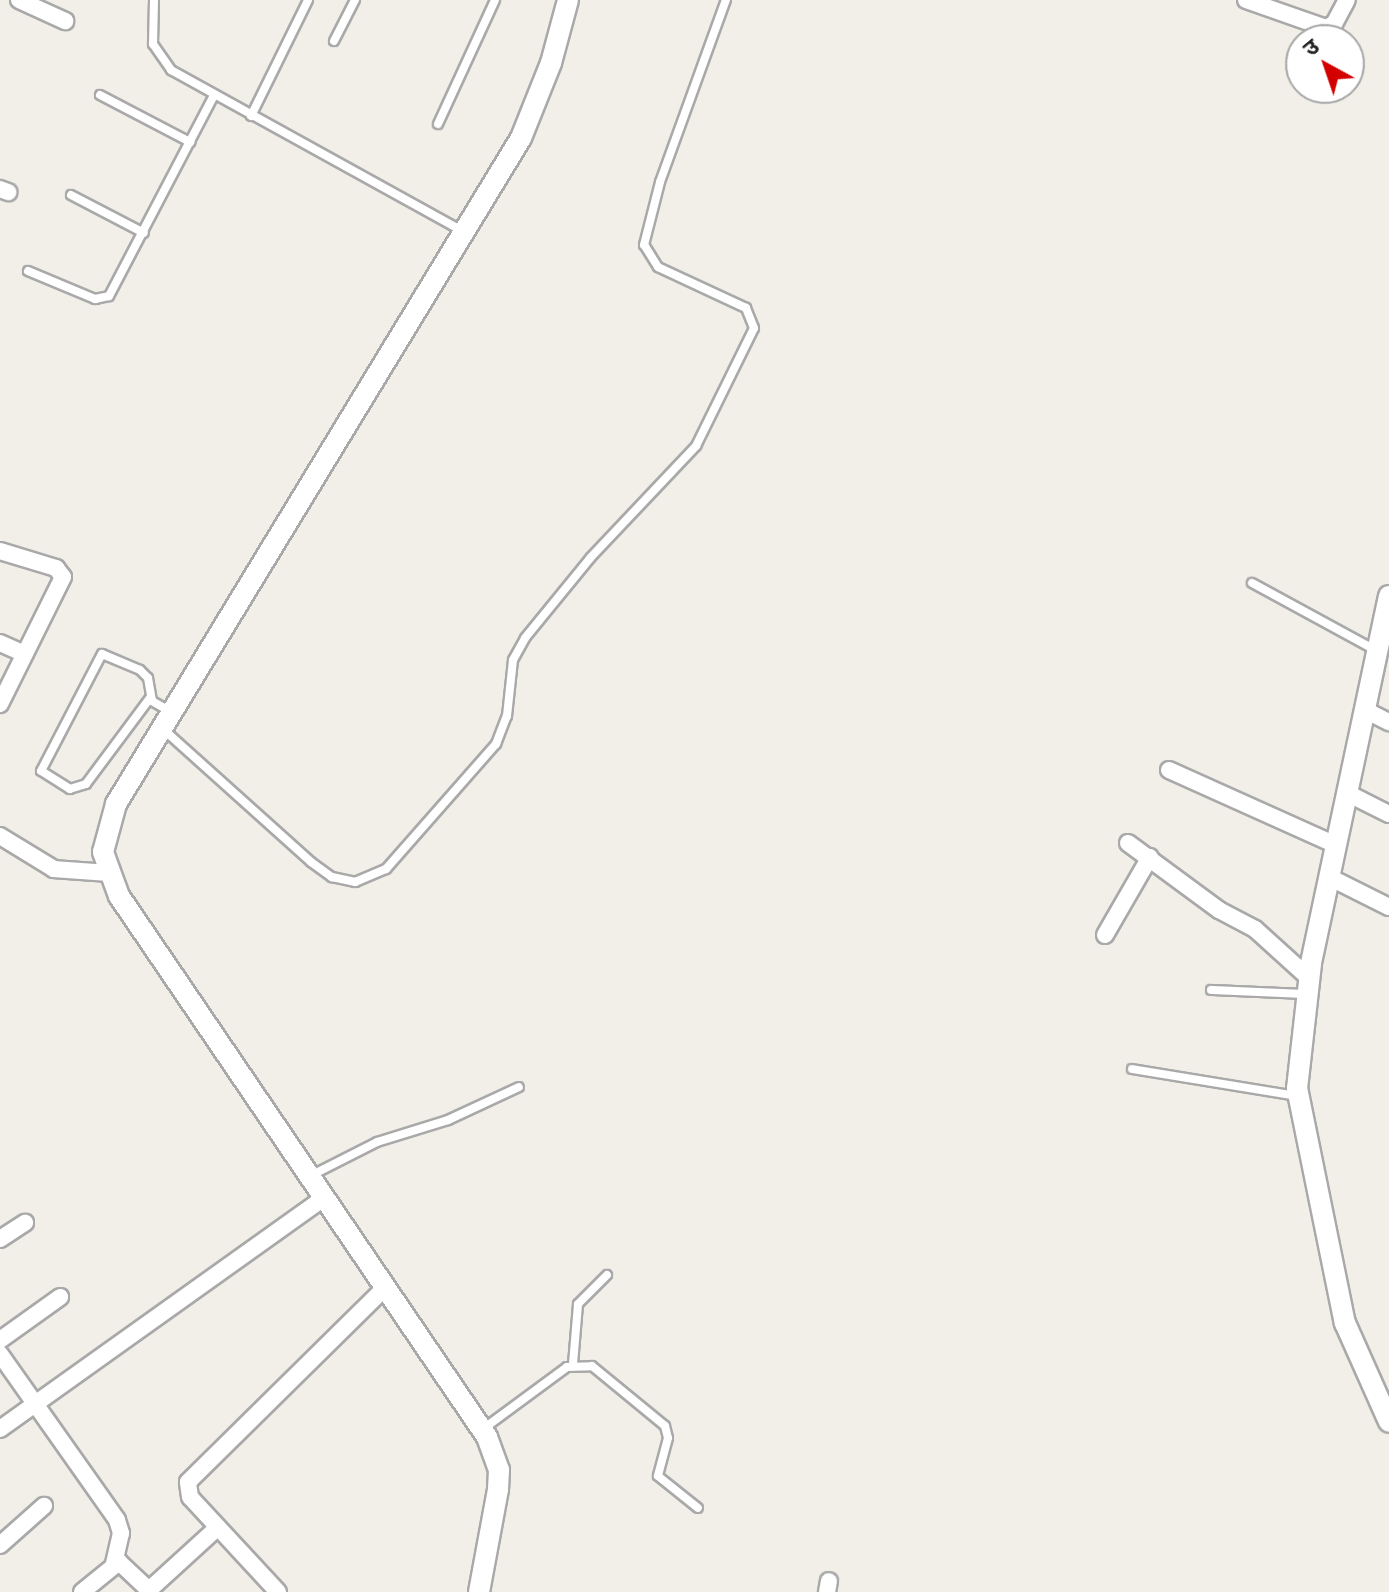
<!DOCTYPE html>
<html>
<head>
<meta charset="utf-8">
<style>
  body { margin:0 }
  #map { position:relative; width:1389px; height:1592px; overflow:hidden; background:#f2efe9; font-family:Quicksand,"Noto Sans Devanagari",sans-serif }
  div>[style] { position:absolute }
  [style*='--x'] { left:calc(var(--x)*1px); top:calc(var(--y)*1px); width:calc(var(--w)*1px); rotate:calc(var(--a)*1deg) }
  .roads { filter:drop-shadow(2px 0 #a9a9a9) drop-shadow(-2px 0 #a9a9a9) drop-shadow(0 2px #a9a9a9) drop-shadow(0 -2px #a9a9a9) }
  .service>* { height:8px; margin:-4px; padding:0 4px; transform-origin:4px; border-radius:4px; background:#fff }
  .minor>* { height:16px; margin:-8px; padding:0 8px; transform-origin:8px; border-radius:8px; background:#fff }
  .tertiary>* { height:20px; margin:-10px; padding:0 10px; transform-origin:10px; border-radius:10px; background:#fff }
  span { translate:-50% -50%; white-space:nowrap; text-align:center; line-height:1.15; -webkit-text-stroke:6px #fff; paint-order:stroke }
  .north { position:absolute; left:1285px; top:24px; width:80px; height:80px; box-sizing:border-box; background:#fff; border:2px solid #a7a7a7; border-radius:50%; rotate:320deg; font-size:22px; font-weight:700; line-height:32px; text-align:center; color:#222 }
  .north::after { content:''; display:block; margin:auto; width:28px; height:36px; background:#d40000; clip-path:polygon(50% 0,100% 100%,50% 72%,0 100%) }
</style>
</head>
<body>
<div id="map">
  <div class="roads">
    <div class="service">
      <div style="--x:154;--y:0;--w:44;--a:91.3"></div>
      <div style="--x:153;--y:44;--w:32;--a:55"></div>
      <div style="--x:171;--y:70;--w:336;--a:28.9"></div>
      <div style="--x:334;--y:41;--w:46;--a:-62.9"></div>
      <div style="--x:100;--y:95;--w:102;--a:27.6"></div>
      <div style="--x:251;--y:116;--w:129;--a:-63.8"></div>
      <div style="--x:438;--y:124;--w:136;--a:-65.3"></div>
      <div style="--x:71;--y:195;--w:82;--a:27.5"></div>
      <div style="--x:28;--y:271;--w:73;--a:22.7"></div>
      <div style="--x:95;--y:299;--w:14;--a:-12"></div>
      <div style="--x:109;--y:296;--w:227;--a:-62.4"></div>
      <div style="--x:1252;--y:583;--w:142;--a:28.5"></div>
      <div style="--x:150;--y:698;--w:107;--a:126.7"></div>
      <div style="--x:86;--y:784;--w:17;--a:163"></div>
      <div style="--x:70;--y:789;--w:34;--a:-148"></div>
      <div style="--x:41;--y:771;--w:132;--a:-62.5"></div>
      <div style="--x:102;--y:654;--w:41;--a:22.8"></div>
      <div style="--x:140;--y:670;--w:11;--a:45"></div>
      <div style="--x:148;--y:678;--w:23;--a:80"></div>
      <div style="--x:152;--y:701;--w:22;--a:30"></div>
      <div style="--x:163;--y:729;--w:199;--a:41.9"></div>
      <div style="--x:311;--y:862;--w:26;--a:36"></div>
      <div style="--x:332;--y:877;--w:24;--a:12"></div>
      <div style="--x:355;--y:882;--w:34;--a:-23"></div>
      <div style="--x:386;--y:869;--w:167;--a:-48.7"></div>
      <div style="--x:496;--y:744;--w:30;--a:-69"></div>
      <div style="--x:507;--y:716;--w:56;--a:-83.9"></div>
      <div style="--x:513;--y:660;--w:25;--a:-61"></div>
      <div style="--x:525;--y:638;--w:104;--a:-50.8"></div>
      <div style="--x:591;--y:557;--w:153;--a:-46.6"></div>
      <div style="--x:696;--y:446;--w:131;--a:-63.8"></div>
      <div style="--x:754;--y:328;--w:22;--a:-112"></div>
      <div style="--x:746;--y:308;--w:97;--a:-155"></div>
      <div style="--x:658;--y:267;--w:26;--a:-122"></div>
      <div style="--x:644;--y:245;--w:65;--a:-75.7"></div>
      <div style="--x:660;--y:182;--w:194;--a:-70.1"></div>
      <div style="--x:1211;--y:990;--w:95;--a:2.4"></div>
      <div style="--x:1132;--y:1069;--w:167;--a:9.3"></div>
      <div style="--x:312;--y:1175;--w:73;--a:-26.9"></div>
      <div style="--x:377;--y:1142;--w:74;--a:-17.2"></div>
      <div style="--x:448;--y:1120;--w:78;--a:-24.9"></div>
      <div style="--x:573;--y:1364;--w:60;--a:-85.2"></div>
      <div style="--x:578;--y:1304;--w:41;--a:-45"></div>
      <div style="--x:483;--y:1429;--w:104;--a:-36.4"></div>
      <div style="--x:567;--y:1367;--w:25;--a:-2"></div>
      <div style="--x:592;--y:1366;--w:94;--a:39.4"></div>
      <div style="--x:665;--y:1426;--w:12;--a:76"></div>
      <div style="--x:668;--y:1438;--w:39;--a:105"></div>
      <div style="--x:658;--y:1476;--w:51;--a:38.7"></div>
    </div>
    <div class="minor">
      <div style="--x:19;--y:0;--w:51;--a:24.5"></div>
      <div style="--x:1246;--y:0;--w:85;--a:19.3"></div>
      <div style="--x:1326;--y:28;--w:9;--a:-27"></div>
      <div style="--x:1334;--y:24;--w:27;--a:-62"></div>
      <div style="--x:0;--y:189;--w:9;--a:21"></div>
      <div style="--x:0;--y:551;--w:59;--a:16.9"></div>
      <div style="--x:56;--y:568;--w:11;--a:52"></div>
      <div style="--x:63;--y:577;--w:142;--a:116.4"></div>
      <div style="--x:0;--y:643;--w:27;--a:24"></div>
      <div style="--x:1365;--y:710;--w:27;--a:27"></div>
      <div style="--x:1169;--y:770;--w:183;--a:24.2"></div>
      <div style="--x:1347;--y:793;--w:47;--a:26.6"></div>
      <div style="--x:0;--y:836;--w:63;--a:31.4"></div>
      <div style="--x:54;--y:869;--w:54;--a:4.2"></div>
      <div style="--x:1128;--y:843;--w:113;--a:36.4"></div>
      <div style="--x:1219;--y:910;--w:41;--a:27.8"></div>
      <div style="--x:1255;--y:929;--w:73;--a:42.2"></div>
      <div style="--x:1329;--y:877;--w:67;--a:26.6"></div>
      <div style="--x:1105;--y:935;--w:90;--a:-60"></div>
      <div style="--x:0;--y:1239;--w:30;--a:-33"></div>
      <div style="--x:0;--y:1340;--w:74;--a:-35.6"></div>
      <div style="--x:0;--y:1354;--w:203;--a:54.8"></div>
      <div style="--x:117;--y:1520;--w:14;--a:73"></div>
      <div style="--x:121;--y:1533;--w:31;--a:103"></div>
      <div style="--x:0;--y:1429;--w:399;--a:-35.5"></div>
      <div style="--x:0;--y:1545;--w:59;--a:-41.6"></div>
      <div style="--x:149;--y:1590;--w:93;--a:-42.4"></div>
      <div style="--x:82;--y:1592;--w:48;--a:-39"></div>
      <div style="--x:119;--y:1562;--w:44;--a:43.2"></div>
      <div style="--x:278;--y:1592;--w:129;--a:-132.8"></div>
      <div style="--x:190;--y:1497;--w:15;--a:-98"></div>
      <div style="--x:188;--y:1482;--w:278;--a:-44.6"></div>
      <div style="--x:827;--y:1592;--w:11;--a:-80"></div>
    </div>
    <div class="tertiary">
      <div style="--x:1389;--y:596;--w:376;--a:102"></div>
      <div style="--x:1311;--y:964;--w:125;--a:96.4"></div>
      <div style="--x:1297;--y:1088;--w:240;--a:78.5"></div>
      <div style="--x:1345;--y:1323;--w:108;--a:66"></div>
      <div style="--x:479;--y:1592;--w:105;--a:-79.5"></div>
      <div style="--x:498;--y:1489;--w:19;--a:-87"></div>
      <div style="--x:499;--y:1470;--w:35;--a:-110"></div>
      <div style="--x:487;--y:1437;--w:654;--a:-124.22"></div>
      <div style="--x:119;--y:896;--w:47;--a:-110"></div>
      <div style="--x:103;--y:852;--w:50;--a:-74.8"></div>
      <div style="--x:116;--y:804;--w:779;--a:-58.7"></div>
      <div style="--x:521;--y:138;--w:81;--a:-68.2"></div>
      <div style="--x:551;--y:63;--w:65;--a:-74.9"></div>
    </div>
  </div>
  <div class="north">उ</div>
</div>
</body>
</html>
